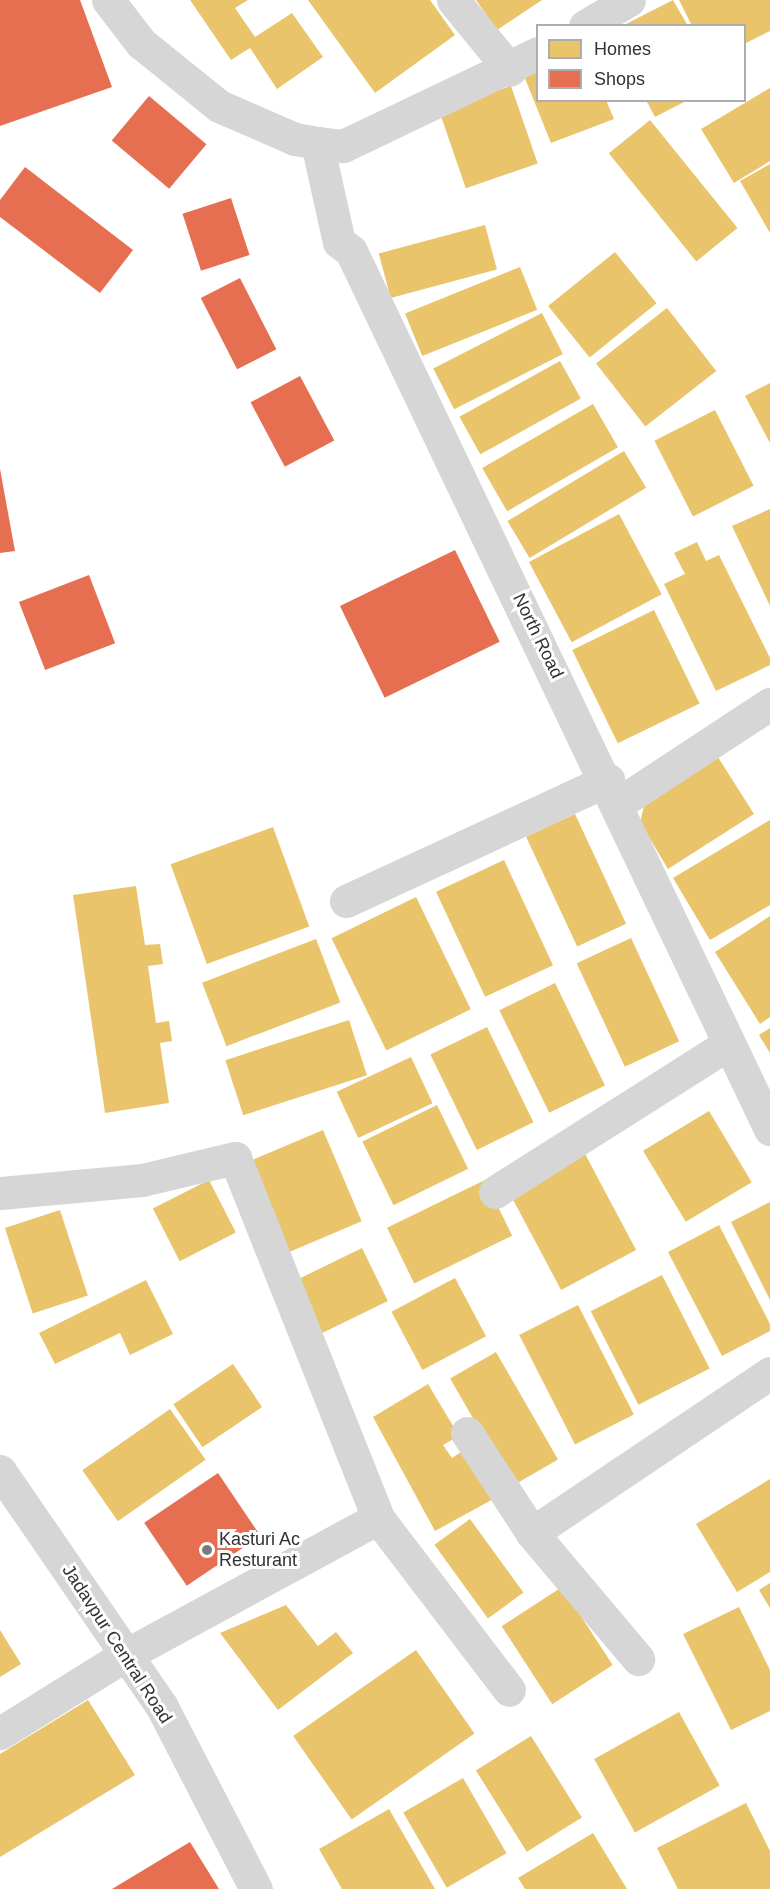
<!DOCTYPE html>
<html>
<head>
<meta charset="utf-8">
<style>
  body { margin:0 }
  #map { position:relative; width:770px; height:1889px; overflow:hidden; background:#fff; font-family:Arial,sans-serif }
  div>[style] { position:absolute }
  [style*='--x'] { left:calc(var(--x)*1px); top:calc(var(--y)*1px); width:calc(var(--w)*1px); rotate:calc(var(--a)*1deg) }
  .homes>* { inset:0; background:#e9c46a; transform-origin:0 0 }
  .shops>* { inset:0; background:#e76f51; transform-origin:0 0 }
  .minor>* { height:33px; margin:-16.5px; padding:0 16.5px; transform-origin:16.5px; border-radius:16.5px; background:#d6d6d6 }
  .dots>* { width:16px; height:16px; translate:-50% -50%; box-sizing:border-box; border:3px solid #fff; border-radius:50% }
  span { translate:-50% -50%; white-space:nowrap; text-align:center; line-height:1.15; -webkit-text-stroke:6px #fff; paint-order:stroke }
  .street-label { font-size:18px; color:#323232 }
  .poi-label { font-size:18px; color:#323232 }
  .left { translate:0 -50%; text-align:left }
  .legend { position:absolute; left:536px; top:24px; width:210px; height:78px; box-sizing:border-box; background:#fff; border:2px solid #adadad; margin:0; padding:8px 10px; list-style:none; font-size:18px; color:#323232 }
  .legend li { display:flex; align-items:center; gap:12px; height:30px }
  .legend b { width:30px; border:2px solid #adadad }
</style>
</head>
<body>
<div id="map">
  <div class="homes">
    <div style="clip-path:polygon(190px 0,248px 0,235px 8px,255px 37px,292px 13px,323px 57px,277px 89px,250px 48px,231px 60px)"></div>
    <div style="clip-path:polygon(308px 0,430px 0,455px 35px,375px 93px)"></div>
    <div style="clip-path:polygon(476px 0,542px 0,497px 30px)"></div>
    <div style="clip-path:polygon(673px 0,688px 26px,622px 26px)"></div>
    <div style="clip-path:polygon(679px 0,770px 0,770px 31px,744px 44px,744px 26px,692px 26px)"></div>
    <div style="clip-path:polygon(538px 70px,538px 100px,606px 100px,614px 119px,551px 143px,524px 76px)"></div>
    <div style="left:511px;top:86px;width:82px;height:76px;rotate:71deg"></div>
    <div style="clip-path:polygon(770px 88px,770px 161px,734px 183px,701px 129px)"></div>
    <div style="clip-path:polygon(646px 100px,688px 100px,655px 117px)"></div>
    <div style="left:650px;top:120px;width:139px;height:53px;rotate:51deg"></div>
    <div style="clip-path:polygon(770px 164px,770px 233px,740px 181px)"></div>
    <div style="left:485px;top:225px;width:46px;height:110px;rotate:75deg"></div>
    <div style="left:615px;top:252px;width:66px;height:86px;rotate:51deg"></div>
    <div style="left:520px;top:267px;width:46px;height:124px;rotate:68deg"></div>
    <div style="left:667px;top:308px;width:80px;height:90px;rotate:52deg"></div>
    <div style="left:542px;top:313px;width:46px;height:122px;rotate:63deg"></div>
    <div style="left:560px;top:361px;width:43px;height:115px;rotate:61deg"></div>
    <div style="clip-path:polygon(770px 383px,770px 443px,745px 396px)"></div>
    <div style="left:593px;top:404px;width:50px;height:128px;rotate:60deg"></div>
    <div style="left:715px;top:410px;width:85px;height:68px;rotate:63deg"></div>
    <div style="left:624px;top:451px;width:43px;height:136px;rotate:59deg"></div>
    <div style="clip-path:polygon(770px 509px,770px 606px,732px 526px)"></div>
    <div style="left:619px;top:514px;width:91px;height:102px;rotate:62deg"></div>
    <div style="clip-path:polygon(697px 542px,706px 561px,719px 555px,770px 658px,770px 665px,716px 691px,664px 584px,685px 574px,674px 553px)"></div>
    <div style="left:654px;top:610px;width:104px;height:91px;rotate:64deg"></div>
    <div style="clip-path:polygon(716px 754px,754px 814px,668px 869px,640px 822px,646px 798px)"></div>
    <div style="left:575px;top:814px;width:121px;height:54px;rotate:65deg"></div>
    <div style="clip-path:polygon(770px 820px,770px 905px,710px 940px,673px 878px)"></div>
    <div style="left:273px;top:827px;width:106px;height:109px;rotate:70deg"></div>
    <div style="left:504px;top:860px;width:116px;height:75px;rotate:65deg"></div>
    <div style="clip-path:polygon(136px 886px,145px 945px,160px 944px,163px 964px,148px 966px,156px 1023px,169px 1021px,172px 1041px,160px 1043px,169px 1103px,105px 1113px,73px 895px)"></div>
    <div style="left:416px;top:897px;width:125px;height:94px;rotate:64deg"></div>
    <div style="clip-path:polygon(770px 916px,770px 1017px,760px 1024px,715px 952px)"></div>
    <div style="left:631px;top:938px;width:114px;height:60px;rotate:65deg"></div>
    <div style="left:316px;top:939px;width:68px;height:122px;rotate:69deg"></div>
    <div style="left:555px;top:983px;width:114px;height:62px;rotate:64deg"></div>
    <div style="left:349px;top:1020px;width:58px;height:130px;rotate:72deg"></div>
    <div style="left:487px;top:1027px;width:106px;height:63px;rotate:64deg"></div>
    <div style="clip-path:polygon(770px 1028px,770px 1053px,759px 1035px)"></div>
    <div style="left:411px;top:1057px;width:51px;height:82px;rotate:65deg"></div>
    <div style="left:437px;top:1105px;width:71px;height:83px;rotate:64deg"></div>
    <div style="left:709px;top:1111px;width:83px;height:77px;rotate:59deg"></div>
    <div style="left:323px;top:1130px;width:99px;height:80px;rotate:67deg"></div>
    <div style="left:584px;top:1152px;width:111px;height:85px;rotate:62deg"></div>
    <div style="left:209px;top:1180px;width:59px;height:63px;rotate:63deg"></div>
    <div style="left:485px;top:1180px;width:62px;height:109px;rotate:64deg"></div>
    <div style="clip-path:polygon(770px 1202px,770px 1300px,731px 1222px)"></div>
    <div style="left:60px;top:1210px;width:90px;height:58px;rotate:72deg"></div>
    <div style="clip-path:polygon(719px 1225px,770px 1324px,770px 1331px,722px 1356px,668px 1252px)"></div>
    <div style="left:362px;top:1248px;width:59px;height:82px;rotate:64deg"></div>
    <div style="left:662px;top:1275px;width:105px;height:80px;rotate:63deg"></div>
    <div style="left:455px;top:1278px;width:66px;height:72px;rotate:62deg"></div>
    <div style="clip-path:polygon(146px 1280px,173px 1334px,130px 1355px,120px 1333px,55px 1364px,39px 1333px)"></div>
    <div style="left:578px;top:1305px;width:123px;height:66px;rotate:63deg"></div>
    <div style="left:496px;top:1352px;width:124px;height:53px;rotate:60deg"></div>
    <div style="left:233px;top:1364px;width:52px;height:72px;rotate:56deg"></div>
    <div style="clip-path:polygon(428px 1384px,459px 1436px,443px 1445px,452px 1458px,467px 1448px,497px 1497px,435px 1531px,373px 1417px)"></div>
    <div style="left:170px;top:1409px;width:62px;height:107px;rotate:55deg"></div>
    <div style="clip-path:polygon(770px 1479px,770px 1572px,737px 1592px,696px 1524px)"></div>
    <div style="left:470px;top:1519px;width:91px;height:44px;rotate:54deg"></div>
    <div style="clip-path:polygon(770px 1583px,770px 1608px,759px 1590px)"></div>
    <div style="left:562px;top:1587px;width:93px;height:72px;rotate:57deg"></div>
    <div style="clip-path:polygon(286px 1605px,318px 1646px,336px 1632px,353px 1653px,278px 1710px,220px 1633px)"></div>
    <div style="clip-path:polygon(739px 1607px,770px 1670px,770px 1711px,731px 1730px,683px 1634px)"></div>
    <div style="clip-path:polygon(0 1630px,21px 1664px,0 1677px)"></div>
    <div style="left:416px;top:1650px;width:102px;height:150px;rotate:55deg"></div>
    <div style="clip-path:polygon(88px 1700px,135px 1775px,0 1857px,0 1754px)"></div>
    <div style="left:679px;top:1712px;width:84px;height:97px;rotate:61deg"></div>
    <div style="left:531px;top:1736px;width:96px;height:65px;rotate:58deg"></div>
    <div style="left:463px;top:1778px;width:87px;height:69px;rotate:60deg"></div>
    <div style="clip-path:polygon(746px 1803px,770px 1851px,770px 1889px,678px 1889px,657px 1848px)"></div>
    <div style="clip-path:polygon(389px 1809px,435px 1889px,342px 1889px,319px 1849px)"></div>
    <div style="clip-path:polygon(593px 1833px,627px 1889px,525px 1889px,518px 1878px)"></div>
  </div>
  <div class="shops">
    <div style="clip-path:polygon(0 0,80px 0,112px 87px,0 126px)"></div>
    <div style="left:149px;top:96px;width:75px;height:58px;rotate:40deg"></div>
    <div style="clip-path:polygon(25px 167px,133px 250px,100px 293px,0 217px,0 200px)"></div>
    <div style="left:231px;top:198px;width:60px;height:51px;rotate:72deg"></div>
    <div style="left:240px;top:278px;width:80px;height:44px;rotate:63deg"></div>
    <div style="left:300px;top:376px;width:73px;height:56px;rotate:62deg"></div>
    <div style="clip-path:polygon(0 469px,15px 551px,0 553px)"></div>
    <div style="left:455px;top:550px;width:102px;height:128px;rotate:64deg"></div>
    <div style="left:89px;top:575px;width:73px;height:75px;rotate:69deg"></div>
    <div style="left:218px;top:1473px;width:76px;height:89px;rotate:56deg"></div>
    <div style="clip-path:polygon(190px 1842px,219px 1889px,112px 1889px)"></div>
  </div>
  <div class="minor">
    <div style="--x:108;--y:0;--w:54;--a:52.5"></div>
    <div style="--x:141;--y:43;--w:100;--a:38.9"></div>
    <div style="--x:219;--y:106;--w:83;--a:23.5"></div>
    <div style="--x:295;--y:139;--w:22;--a:10"></div>
    <div style="--x:317;--y:143;--w:26;--a:7"></div>
    <div style="--x:343;--y:146;--w:216;--a:-25.5"></div>
    <div style="--x:453;--y:0;--w:90;--a:50.8"></div>
    <div style="--x:585;--y:26;--w:51;--a:-30.6"></div>
    <div style="--x:317;--y:143;--w:101;--a:77.5"></div>
    <div style="--x:339;--y:242;--w:15;--a:37"></div>
    <div style="--x:351;--y:251;--w:973;--a:64.49"></div>
    <div style="--x:619;--y:803;--w:181;--a:-33.3"></div>
    <div style="--x:346;--y:901;--w:289;--a:-24.8"></div>
    <div style="--x:495;--y:1192;--w:276;--a:-32.4"></div>
    <div style="--x:0;--y:1193;--w:143;--a:-5.2"></div>
    <div style="--x:142;--y:1180;--w:96;--a:-13.3"></div>
    <div style="--x:235;--y:1158;--w:387;--a:68.3"></div>
    <div style="--x:378;--y:1518;--w:285;--a:151.5"></div>
    <div style="--x:127;--y:1654;--w:150;--a:148.1"></div>
    <div style="--x:467;--y:1433;--w:119;--a:57"></div>
    <div style="--x:532;--y:1533;--w:165;--a:49.9"></div>
    <div style="--x:0;--y:1471;--w:284;--a:55.5"></div>
    <div style="--x:161;--y:1705;--w:207;--a:62.7"></div>
    <div style="--x:378;--y:1518;--w:216;--a:52.7"></div>
    <div style="--x:532;--y:1533;--w:287;--a:-33.9"></div>
  </div>
  <div class="dots">
    <div style="left:207px;top:1550px;background:#7a7a7a"></div>
  </div>
  <div class="street-label">
    <span style="left:538px;top:636px;rotate:64deg">North Road</span>
    <span style="left:117px;top:1644px;rotate:57deg">Jadavpur Central Road</span>
  </div>
  <div class="poi-label">
    <span class="left" style="left:219px;top:1550px">Kasturi Ac<br>Resturant</span>
  </div>
  <ul class="legend">
  <li><b style="height:16px;background:#e9c46a"></b>Homes</li>
  <li><b style="height:16px;background:#e76f51"></b>Shops</li>
  </ul>
</div>
</body>
</html>
